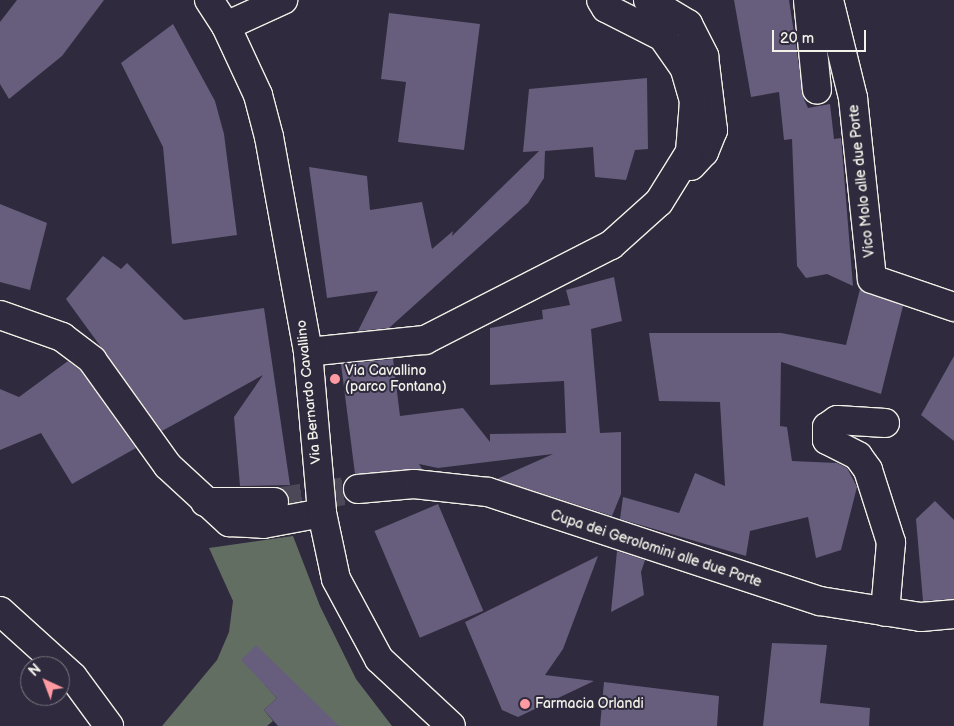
<!DOCTYPE html>
<html>
<head>
<meta charset="utf-8">
<style>
  body { margin:0 }
  #map { position:relative; width:954px; height:726px; overflow:hidden; background:#2f2a3d; font-family:"Balsamiq Sans",sans-serif }
  div>[style] { position:absolute }
  [style*='--x'] { left:calc(var(--x)*1px); top:calc(var(--y)*1px); width:calc(var(--w)*1px); rotate:calc(var(--a)*1deg) }
  .green>* { inset:0; background:#636e62 }
  .building>* { inset:0; background:#665e7c; transform-origin:0 0 }
  .minor-tunnel>* { height:28px; margin-top:-14px; transform-origin:0; background:repeating-linear-gradient(90deg,#4d4857 0 28px,transparent 0 42px) }
  .roads { filter:drop-shadow(1px 0 #f4f1e8) drop-shadow(-1px 0 #f4f1e8) drop-shadow(0 1px #f4f1e8) drop-shadow(0 -1px #f4f1e8) }
  .minor>* { height:28px; margin:-14px; padding:0 14px; transform-origin:14px; border-radius:14px; background:#2f2a3d }
  .major>* { height:28px; margin:-14px; padding:0 14px; transform-origin:14px; border-radius:14px; background:#2f2a3d }
  .dots>* { width:14px; height:14px; translate:-50% -50%; box-sizing:border-box; border:2px solid #2f2a3d; border-radius:50% }
  span { translate:-50% -50%; white-space:nowrap; text-align:center; line-height:1.15; -webkit-text-stroke:4px #2f2a3d; paint-order:stroke }
  .street-label { font-size:14px; color:#f4f1e8 }
  .poi-label { font-size:14px; color:#f4f1e8 }
  .left { translate:0 -50%; text-align:left }
  .north { position:absolute; left:20px; top:656px; width:50px; height:50px; box-sizing:border-box; background:#2f2a3d; border:1px solid #7e7a81; border-radius:50%; rotate:317deg; font-size:14px; font-weight:700; line-height:20px; text-align:center; color:#f4f1e8 }
  .north::after { content:''; display:block; margin:auto; width:18px; height:22px; background:#ff9aa2; clip-path:polygon(50% 0,100% 100%,50% 72%,0 100%) }
  .scale { position:absolute; left:772px; top:30px; width:94px; height:22px; box-sizing:border-box; border:2px solid #f4f1e8; border-top:0; padding-left:6px; font-size:15px; line-height:18px; white-space:nowrap; color:#f4f1e8; -webkit-text-stroke:4px #2f2a3d; paint-order:stroke }
</style>
</head>
<body>
<div id="map">
  <div class="green">
    <div style="clip-path:polygon(293px 536px,320px 606px,356px 679px,392px 726px,339px 726px,264px 684px,277px 698px,264px 710px,273px 721px,267px 726px,162px 726px,217px 660px,229px 632px,233px 601px,209px 548px)"></div>
  </div>
  <div class="building">
    <div style="clip-path:polygon(17px 0,104px 0,62px 56px,9px 99px,0 84px,0 22px)"></div>
    <div style="clip-path:polygon(734px 0,789px 0,804px 99px,808px 108px,830px 104px,834px 139px,841px 138px,853px 286px,827px 274px,806px 278px,797px 266px,792px 139px,784px 140px,779px 92px,751px 97px)"></div>
    <div style="clip-path:polygon(389px 13px,480px 24px,464px 150px,398px 142px,406px 82px,381px 79px)"></div>
    <div style="clip-path:polygon(173px 24px,215px 101px,224px 134px,237px 235px,172px 244px,163px 147px,121px 63px)"></div>
    <div style="clip-path:polygon(647px 78px,648px 149px,635px 150px,626px 180px,595px 177px,593px 147px,545px 151px,544px 178px,528px 203px,389px 328px,358px 331px,378px 291px,327px 298px,309px 167px,367px 176px,370px 210px,422px 202px,432px 249px,453px 231px,452px 236px,539px 151px,523px 152px,529px 89px)"></div>
    <div style="clip-path:polygon(0 204px,47px 223px,30px 290px,0 282px)"></div>
    <div style="clip-path:polygon(103px 256px,121px 269px,127px 263px,184px 320px,264px 308px,290px 485px,240px 486px,234px 417px,263px 375px,162px 431px,66px 299px)"></div>
    <div style="clip-path:polygon(614px 277px,622px 321px,591px 329px,600px 433px,621px 432px,621px 494px,612px 516px,497px 479px,553px 454px,438px 468px,419px 464px,422px 469px,355px 474px,341px 364px,393px 359px,400px 416px,463px 408px,490px 442px,490px 434px,566px 433px,564px 381px,490px 385px,490px 328px,543px 319px,542px 310px,570px 305px,566px 290px)"></div>
    <div style="clip-path:polygon(860px 289px,903px 306px,881px 394px,781px 362px,780px 426px,787px 427px,792px 461px,837px 463px,847px 468px,857px 487px,841px 550px,816px 558px,808px 517px,750px 531px,746px 556px,620px 519px,623px 497px,679px 513px,695px 473px,725px 486px,720px 402px,659px 401px,649px 333px,781px 333px,846px 345px)"></div>
    <div style="clip-path:polygon(954px 356px,954px 441px,921px 415px)"></div>
    <div style="clip-path:polygon(68px 361px,81px 371px,136px 448px,72px 484px,41px 433px,0 450px,0 389px,19px 397px)"></div>
    <div style="clip-path:polygon(935px 501px,954px 520px,954px 599px,923px 601px,916px 519px)"></div>
    <div style="left:438px;top:504px;width:116px;height:69px;rotate:67deg"></div>
    <div style="clip-path:polygon(617px 551px,645px 560px,641px 572px,644px 595px,611px 612px)"></div>
    <div style="clip-path:polygon(598px 556px,563px 649px,545px 675px,594px 681px,518px 717px,502px 710px,465px 622px)"></div>
    <div style="clip-path:polygon(772px 643px,827px 645px,820px 703px,870px 708px,869px 726px,763px 726px)"></div>
    <div style="clip-path:polygon(256px 645px,339px 726px,278px 726px,264px 710px,277px 698px,241px 660px)"></div>
    <div style="clip-path:polygon(604px 682px,719px 696px,717px 726px,600px 726px)"></div>
  </div>
  <div class="minor-tunnel">
    <div style="--x:274;--y:502;--w:85;--a:-8.8"></div>
  </div>
  <div class="roads">
    <div class="minor">
      <div style="--x:648;--y:0;--w:47;--a:31"></div>
      <div style="--x:688;--y:24;--w:36;--a:63"></div>
      <div style="--x:704;--y:56;--w:75;--a:83.1"></div>
      <div style="--x:713;--y:130;--w:24;--a:112"></div>
      <div style="--x:704;--y:152;--w:19;--a:133"></div>
      <div style="--x:808;--y:0;--w:90;--a:84.3"></div>
      <div style="--x:829;--y:0;--w:101;--a:76.2"></div>
      <div style="--x:853;--y:98;--w:182;--a:84"></div>
      <div style="--x:872;--y:279;--w:87;--a:18.9"></div>
      <div style="--x:226;--y:26;--w:63;--a:-24.5"></div>
      <div style="--x:0;--y:315;--w:66;--a:19.5"></div>
      <div style="--x:62;--y:337;--w:38;--a:37"></div>
      <div style="--x:92;--y:360;--w:130;--a:54.4"></div>
      <div style="--x:168;--y:466;--w:83;--a:42.6"></div>
      <div style="--x:229;--y:522;--w:34;--a:3"></div>
      <div style="--x:263;--y:524;--w:60;--a:-10.6"></div>
      <div style="--x:308;--y:352;--w:118;--a:-5.9"></div>
      <div style="--x:425;--y:340;--w:209;--a:-27.1"></div>
      <div style="--x:611;--y:245;--w:64;--a:-41.9"></div>
      <div style="--x:659;--y:202;--w:59;--a:-58.2"></div>
      <div style="--x:690;--y:152;--w:51;--a:-85.5"></div>
      <div style="--x:694;--y:101;--w:33;--a:-106"></div>
      <div style="--x:685;--y:69;--w:39;--a:-125"></div>
      <div style="--x:663;--y:37;--w:64;--a:-153"></div>
      <div style="--x:606;--y:8;--w:9;--a:-122"></div>
      <div style="--x:885;--y:423;--w:48;--a:-176.4"></div>
      <div style="--x:837;--y:420;--w:12;--a:145"></div>
      <div style="--x:827;--y:427;--w:13;--a:90"></div>
      <div style="--x:827;--y:440;--w:35;--a:27"></div>
      <div style="--x:858;--y:456;--w:17;--a:54"></div>
      <div style="--x:868;--y:470;--w:76;--a:72.3"></div>
      <div style="--x:891;--y:542;--w:70;--a:94.9"></div>
      <div style="--x:358;--y:489;--w:56;--a:-5.1"></div>
      <div style="--x:414;--y:484;--w:74;--a:6.2"></div>
      <div style="--x:488;--y:492;--w:349;--a:18.2"></div>
      <div style="--x:820;--y:601;--w:102;--a:9"></div>
      <div style="--x:921;--y:617;--w:33;--a:-5"></div>
      <div style="--x:205;--y:502;--w:69;--a:0"></div>
      <div style="--x:0;--y:611;--w:98;--a:42.1"></div>
      <div style="--x:73;--y:677;--w:61;--a:53.7"></div>
    </div>
    <div class="major">
      <div style="--x:209;--y:0;--w:31;--a:57"></div>
      <div style="--x:226;--y:26;--w:76;--a:65.1"></div>
      <div style="--x:258;--y:95;--w:43;--a:75.3"></div>
      <div style="--x:269;--y:137;--w:219;--a:79.7"></div>
      <div style="--x:308;--y:352;--w:162;--a:85"></div>
      <div style="--x:322;--y:513;--w:67;--a:78"></div>
      <div style="--x:336;--y:579;--w:91;--a:61.7"></div>
      <div style="--x:379;--y:659;--w:98;--a:42.9"></div>
    </div>
  </div>
  <div class="dots">
    <div style="left:335px;top:379px;background:#ff9aa2"></div>
    <div style="left:525px;top:704px;background:#ff9aa2"></div>
  </div>
  <div class="street-label">
    <span style="left:862px;top:181px;rotate:-96deg">Vico Molo alle due Porte</span>
    <span style="left:309px;top:392px;rotate:-96deg">Via Bernardo Cavallino</span>
    <span style="left:656px;top:549px;rotate:18deg">Cupa dei Gerolomini alle due Porte</span>
  </div>
  <div class="poi-label">
    <span class="left" style="left:345px;top:379px">Via Cavallino<br>(parco Fontana)</span>
    <span class="left" style="left:535px;top:704px">Farmacia Orlandi</span>
  </div>
  <div class="north">N</div>
  <div class="scale">20 m</div>
</div>
</body>
</html>
